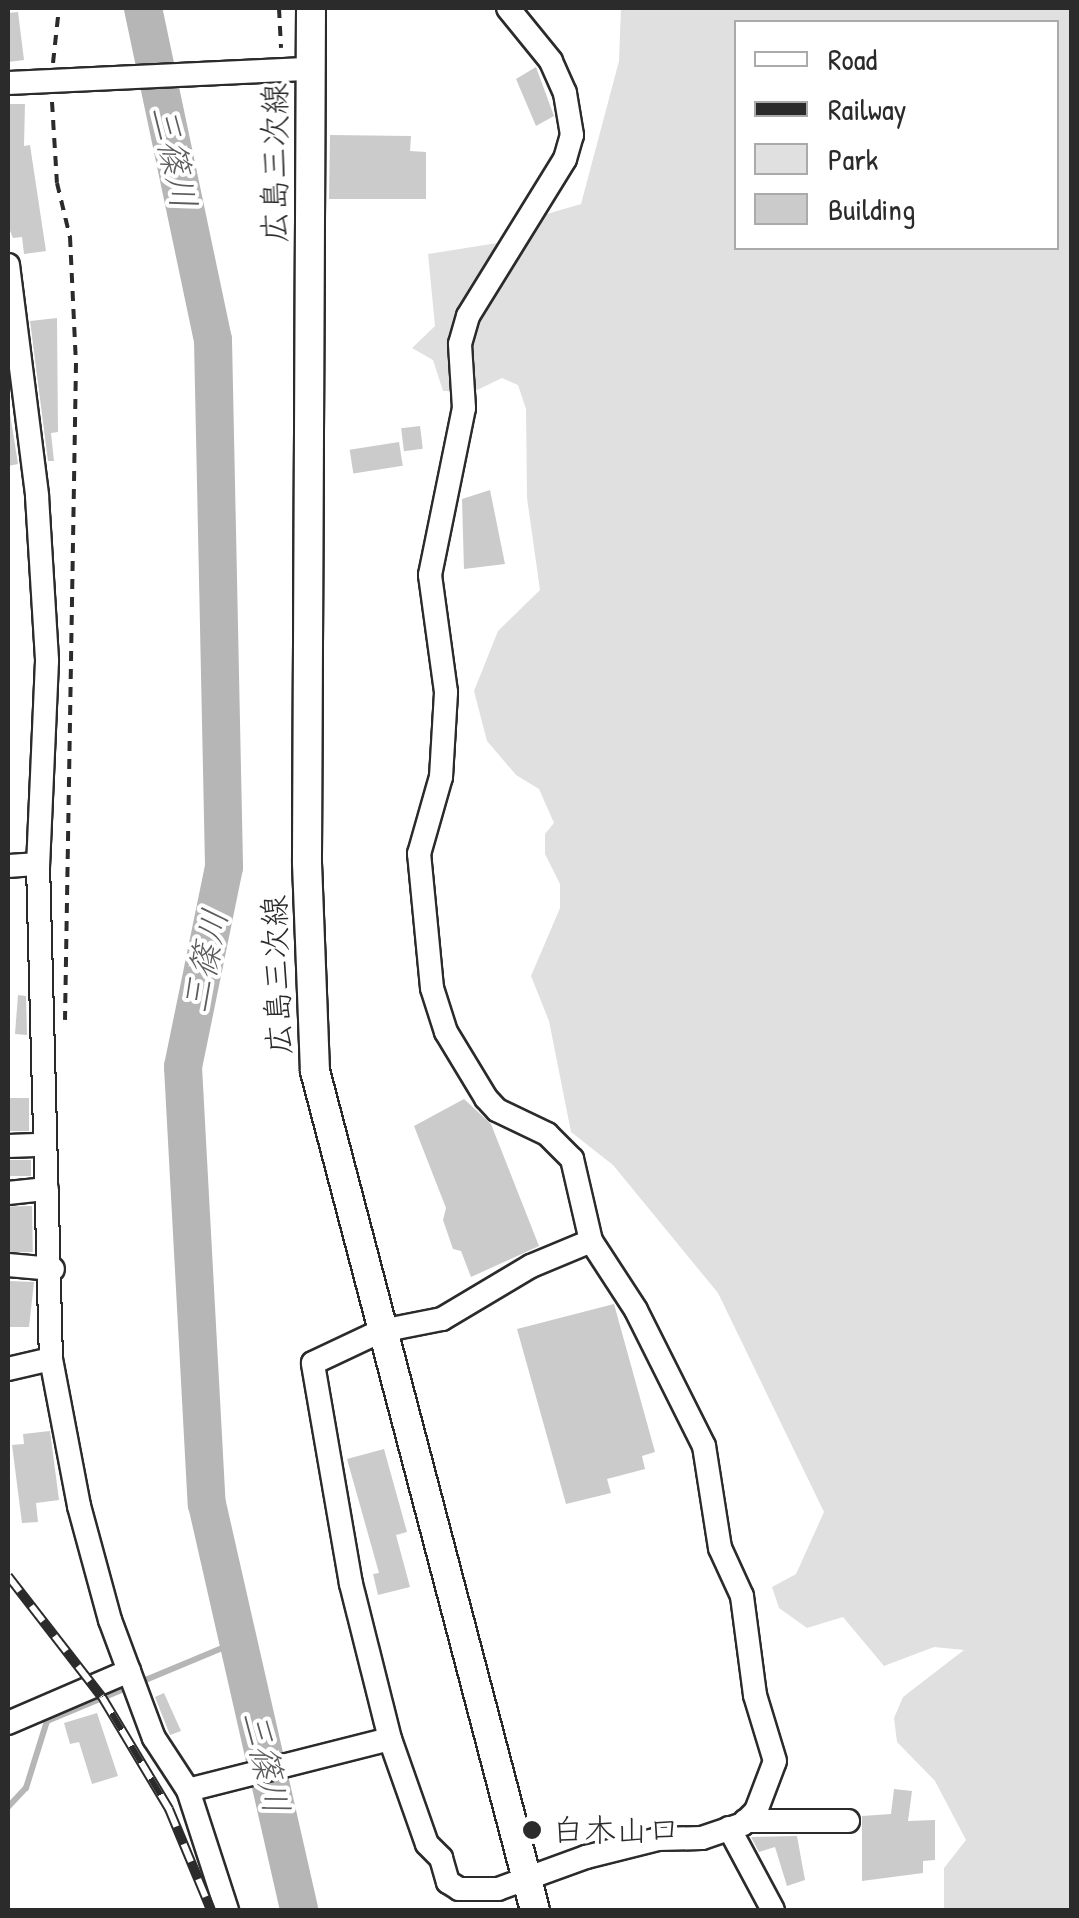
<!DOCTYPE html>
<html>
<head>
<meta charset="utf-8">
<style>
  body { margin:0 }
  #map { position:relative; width:1079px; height:1918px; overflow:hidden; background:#fff; font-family:"Patrick Hand","Klee One",sans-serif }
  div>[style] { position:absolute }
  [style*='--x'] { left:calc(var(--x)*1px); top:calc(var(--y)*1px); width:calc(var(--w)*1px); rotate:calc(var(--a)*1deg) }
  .green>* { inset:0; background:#e0e0e0 }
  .stream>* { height:6px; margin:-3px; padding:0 3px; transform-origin:3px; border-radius:3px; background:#b6b6b6 }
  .river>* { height:38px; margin:-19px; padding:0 19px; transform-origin:19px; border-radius:19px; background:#b6b6b6 }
  .building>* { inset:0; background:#cbcbcb; transform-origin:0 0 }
  .path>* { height:4px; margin-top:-2px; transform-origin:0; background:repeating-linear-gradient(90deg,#2b2b2b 0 10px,transparent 0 18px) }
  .roads { filter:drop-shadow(2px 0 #2b2b2b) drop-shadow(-2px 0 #2b2b2b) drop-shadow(0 2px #2b2b2b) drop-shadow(0 -2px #2b2b2b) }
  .minor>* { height:22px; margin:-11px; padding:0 11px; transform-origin:11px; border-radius:11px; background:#fff }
  .major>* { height:28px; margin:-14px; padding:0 14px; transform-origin:14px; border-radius:14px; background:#fff }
  .rail>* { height:10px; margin-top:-5px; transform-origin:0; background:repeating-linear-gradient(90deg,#fff 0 19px,#2b2b2b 0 38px); box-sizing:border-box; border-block:2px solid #2b2b2b }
  .dots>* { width:28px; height:28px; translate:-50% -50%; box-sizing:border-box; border:5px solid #fff; border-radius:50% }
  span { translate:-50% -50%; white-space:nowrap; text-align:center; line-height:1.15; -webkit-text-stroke:8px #fff; paint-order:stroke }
  .street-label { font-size:32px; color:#2b2b2b }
  .poi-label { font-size:32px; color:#2b2b2b }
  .left { translate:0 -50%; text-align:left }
  .water-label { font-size:35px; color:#5c5c5c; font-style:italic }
  .frame { position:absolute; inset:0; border:10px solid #2b2b2b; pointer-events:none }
  .legend { position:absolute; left:734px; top:20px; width:325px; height:230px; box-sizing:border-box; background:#fff; border:2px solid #aaa; margin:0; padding:12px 18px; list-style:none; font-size:30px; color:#2b2b2b }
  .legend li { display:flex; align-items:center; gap:20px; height:50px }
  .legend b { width:50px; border:2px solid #aaa }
</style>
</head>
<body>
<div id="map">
  <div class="green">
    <div style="clip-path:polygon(evenodd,621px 8px,1071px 8px,1071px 1910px,944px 1910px,944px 1868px,966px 1840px,935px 1781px,897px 1742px,894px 1718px,903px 1697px,964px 1650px,934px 1647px,884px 1666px,843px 1617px,807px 1628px,779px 1608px,772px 1587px,796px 1574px,824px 1512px,718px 1293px,613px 1165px,571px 1132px,549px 1021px,531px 976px,560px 908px,560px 884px,545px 854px,545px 834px,554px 823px,539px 789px,516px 775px,487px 741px,474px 691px,498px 631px,540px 590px,527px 498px,526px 409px,518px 385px,502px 378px,473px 392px,443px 391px,433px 360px,412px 348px,435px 326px,428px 254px,522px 239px,547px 214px,581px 204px,619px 61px,621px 8px,736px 22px,1056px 22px,1056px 248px,736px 248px,736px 22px)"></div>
  </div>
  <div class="stream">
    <div style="--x:8;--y:1807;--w:26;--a:-47"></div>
    <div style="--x:26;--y:1788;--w:70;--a:-72.6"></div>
    <div style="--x:47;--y:1721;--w:206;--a:-22.6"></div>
  </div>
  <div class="river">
    <div style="--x:143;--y:8;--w:339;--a:78.1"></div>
    <div style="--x:213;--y:340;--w:527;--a:88.8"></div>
    <div style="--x:224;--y:867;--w:204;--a:101.6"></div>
    <div style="--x:183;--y:1067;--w:438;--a:86.9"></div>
    <div style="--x:207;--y:1504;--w:416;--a:77.2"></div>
  </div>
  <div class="building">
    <div style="clip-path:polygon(18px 12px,24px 60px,8px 62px,8px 13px)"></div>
    <div style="clip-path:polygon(536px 67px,554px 116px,536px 126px,516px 79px)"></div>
    <div style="clip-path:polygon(8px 104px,25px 104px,24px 146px,30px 145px,46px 251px,24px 254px,22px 237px,13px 238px,8px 226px)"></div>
    <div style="clip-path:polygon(330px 135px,411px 136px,410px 151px,426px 152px,426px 199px,329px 199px)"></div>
    <div style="clip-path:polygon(57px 318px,58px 432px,51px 433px,54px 461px,48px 461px,30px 321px)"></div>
    <div style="clip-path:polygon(8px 401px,18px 464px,8px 466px)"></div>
    <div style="left:420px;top:426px;width:23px;height:19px;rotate:83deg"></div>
    <div style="left:399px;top:442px;width:24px;height:50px;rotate:81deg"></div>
    <div style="clip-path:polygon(490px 490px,505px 564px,464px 569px,462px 499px)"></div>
    <div style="clip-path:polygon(18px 995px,26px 996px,27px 1035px,15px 1034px)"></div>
    <div style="left:8px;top:1098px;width:21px;height:33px"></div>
    <div style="clip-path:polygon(464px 1099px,491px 1124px,539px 1246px,471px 1277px,461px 1251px,453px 1249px,443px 1220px,446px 1208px,414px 1126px)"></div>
    <div style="left:31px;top:1160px;width:16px;height:23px;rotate:90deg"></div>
    <div style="left:32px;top:1206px;width:46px;height:24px;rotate:89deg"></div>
    <div style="clip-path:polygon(9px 1281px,34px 1282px,29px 1327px,8px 1327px)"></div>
    <div style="clip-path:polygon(614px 1304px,655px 1452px,642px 1456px,645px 1469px,607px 1479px,611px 1493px,566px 1504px,517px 1329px)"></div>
    <div style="clip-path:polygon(50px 1431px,59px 1500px,36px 1503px,38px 1522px,22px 1523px,12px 1445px,24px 1444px,23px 1434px)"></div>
    <div style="clip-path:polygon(384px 1449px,407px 1532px,396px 1535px,410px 1587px,378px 1595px,373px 1574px,379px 1573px,347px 1459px)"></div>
    <div style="clip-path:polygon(164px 1693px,181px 1731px,170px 1735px,155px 1697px)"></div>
    <div style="clip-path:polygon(97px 1713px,118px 1776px,92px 1784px,79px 1742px,70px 1744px,64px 1723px)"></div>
    <div style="clip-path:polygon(894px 1789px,912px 1791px,908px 1821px,935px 1820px,935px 1860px,923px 1861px,923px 1873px,862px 1881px,862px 1816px,891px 1814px)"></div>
    <div style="clip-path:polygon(797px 1836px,805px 1880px,787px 1886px,775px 1847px,759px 1852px,751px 1837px)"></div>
  </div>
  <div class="path">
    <div style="--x:279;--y:8;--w:40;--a:87.1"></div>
    <div style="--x:53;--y:63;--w:55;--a:-83.8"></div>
    <div style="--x:284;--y:92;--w:31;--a:88"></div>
    <div style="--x:52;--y:102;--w:81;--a:86.5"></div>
    <div style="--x:57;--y:183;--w:56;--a:76.5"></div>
    <div style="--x:70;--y:237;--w:126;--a:87.3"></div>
    <div style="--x:76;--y:363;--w:657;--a:90.96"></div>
  </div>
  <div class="roads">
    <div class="minor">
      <div style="--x:8;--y:83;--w:302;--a:-2.7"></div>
      <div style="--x:8;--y:265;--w:233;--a:82.8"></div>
      <div style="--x:37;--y:496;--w:165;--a:86.5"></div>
      <div style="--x:47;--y:661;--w:203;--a:92.5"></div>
      <div style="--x:38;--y:864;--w:495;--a:88.5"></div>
      <div style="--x:51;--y:1359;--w:150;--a:79.2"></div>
      <div style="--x:79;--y:1506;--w:118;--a:74.8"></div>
      <div style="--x:110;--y:1620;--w:126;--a:69.6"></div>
      <div style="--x:154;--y:1738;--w:62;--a:56.8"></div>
      <div style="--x:188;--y:1790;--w:126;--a:72"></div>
      <div style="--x:8;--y:866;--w:30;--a:-4"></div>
      <div style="--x:8;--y:1146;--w:35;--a:-2"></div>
      <div style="--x:8;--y:1193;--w:39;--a:-6"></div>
      <div style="--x:8;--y:1265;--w:45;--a:5.1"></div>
      <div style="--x:8;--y:1369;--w:44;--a:-13.1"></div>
      <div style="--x:8;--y:1723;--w:132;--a:-23.3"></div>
      <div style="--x:390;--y:1739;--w:160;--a:-104.1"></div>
      <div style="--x:351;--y:1584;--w:224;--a:-99.8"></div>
      <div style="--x:313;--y:1363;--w:75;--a:-25.2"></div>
      <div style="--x:381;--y:1331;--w:62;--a:-11.1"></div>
      <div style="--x:442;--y:1319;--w:104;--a:-30.8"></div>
      <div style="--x:531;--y:1266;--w:65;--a:-22.6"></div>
      <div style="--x:188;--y:1790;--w:208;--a:-14.2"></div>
      <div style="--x:390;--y:1739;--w:111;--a:70.6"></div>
      <div style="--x:427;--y:1844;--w:20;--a:45"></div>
      <div style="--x:441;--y:1858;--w:25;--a:74"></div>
      <div style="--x:448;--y:1882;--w:13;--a:32"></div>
      <div style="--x:459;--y:1889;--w:39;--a:0"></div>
      <div style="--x:498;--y:1889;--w:94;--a:-20"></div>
      <div style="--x:586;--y:1857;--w:74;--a:-14"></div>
      <div style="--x:658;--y:1839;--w:44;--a:-1.3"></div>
      <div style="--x:702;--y:1838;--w:43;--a:-18.9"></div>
      <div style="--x:743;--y:1824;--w:18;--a:-45"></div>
      <div style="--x:756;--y:1811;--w:53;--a:-69.2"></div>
      <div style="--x:775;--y:1761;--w:69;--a:-106.9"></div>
      <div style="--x:755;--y:1695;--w:100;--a:-97.5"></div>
      <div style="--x:742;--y:1596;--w:53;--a:-114.6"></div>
      <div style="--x:720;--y:1548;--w:103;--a:-98.9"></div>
      <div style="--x:704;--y:1446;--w:152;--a:-116.6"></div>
      <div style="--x:636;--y:1310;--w:82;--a:-123.1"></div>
      <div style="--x:591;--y:1241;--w:84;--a:-103"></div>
      <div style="--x:572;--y:1159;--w:35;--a:-135"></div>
      <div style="--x:547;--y:1134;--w:55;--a:-154.4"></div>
      <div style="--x:497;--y:1110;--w:16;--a:-133"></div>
      <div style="--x:486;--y:1098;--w:77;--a:-121.2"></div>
      <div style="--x:446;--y:1032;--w:46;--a:-107.7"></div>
      <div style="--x:432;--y:988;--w:135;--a:-95.5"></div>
      <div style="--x:419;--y:854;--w:80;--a:-74.1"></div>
      <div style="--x:441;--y:777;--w:85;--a:-86.6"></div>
      <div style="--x:446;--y:692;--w:118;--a:-97.8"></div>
      <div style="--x:430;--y:575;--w:170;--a:-78.5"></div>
      <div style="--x:464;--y:408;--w:64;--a:-93.6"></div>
      <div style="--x:460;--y:344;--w:29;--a:-74"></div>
      <div style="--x:468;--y:316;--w:185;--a:-58.3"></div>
      <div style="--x:565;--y:159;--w:25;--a:-74"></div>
      <div style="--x:572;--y:135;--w:43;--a:-99.5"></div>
      <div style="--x:565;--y:93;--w:35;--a:-114"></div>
      <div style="--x:551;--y:61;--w:68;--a:-129.1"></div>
      <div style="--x:745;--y:1821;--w:103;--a:0"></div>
      <div style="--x:729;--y:1828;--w:93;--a:61.8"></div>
    </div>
    <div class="major">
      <div style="--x:311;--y:8;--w:855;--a:90.27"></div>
      <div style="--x:307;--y:863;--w:208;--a:87.8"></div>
      <div style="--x:315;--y:1071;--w:867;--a:75.31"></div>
    </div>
  </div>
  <div class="rail">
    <div style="--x:8;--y:1576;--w:153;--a:52.2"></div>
    <div style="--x:102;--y:1697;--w:131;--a:59.1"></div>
    <div style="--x:169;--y:1809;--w:109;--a:67.4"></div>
  </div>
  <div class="dots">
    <div style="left:532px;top:1830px;background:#2b2b2b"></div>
  </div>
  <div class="street-label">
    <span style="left:275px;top:163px;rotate:-90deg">広島三次線</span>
    <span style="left:277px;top:975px;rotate:-92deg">広島三次線</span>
  </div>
  <div class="poi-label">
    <span class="left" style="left:552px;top:1830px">白木山口</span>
  </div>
  <div class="water-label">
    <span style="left:174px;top:157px;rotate:78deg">三篠川</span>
    <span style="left:205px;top:961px;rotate:-78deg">三篠川</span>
    <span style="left:266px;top:1762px;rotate:77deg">三篠川</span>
  </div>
  <div class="frame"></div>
  <ul class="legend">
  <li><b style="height:12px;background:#fff"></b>Road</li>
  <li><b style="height:12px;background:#2b2b2b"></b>Railway</li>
  <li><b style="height:28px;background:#e0e0e0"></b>Park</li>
  <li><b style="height:28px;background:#cbcbcb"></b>Building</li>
  </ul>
</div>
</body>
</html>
